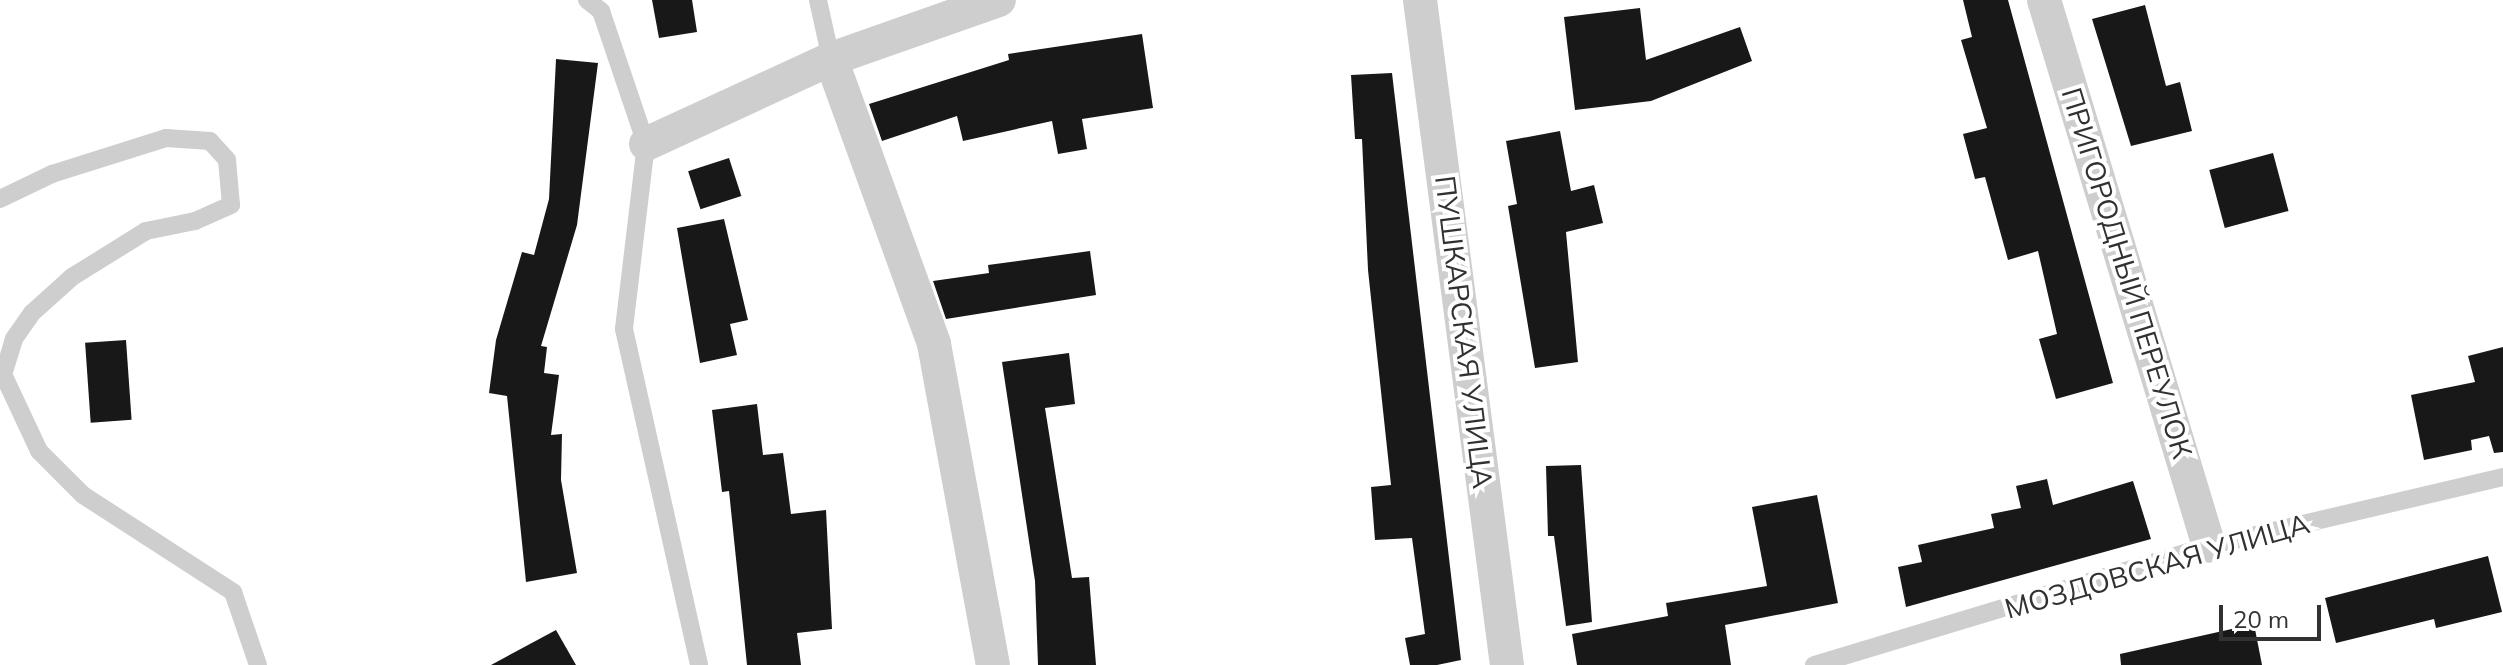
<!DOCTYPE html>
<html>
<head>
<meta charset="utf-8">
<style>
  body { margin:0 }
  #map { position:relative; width:2503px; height:665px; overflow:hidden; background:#fff; font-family:Mulish,sans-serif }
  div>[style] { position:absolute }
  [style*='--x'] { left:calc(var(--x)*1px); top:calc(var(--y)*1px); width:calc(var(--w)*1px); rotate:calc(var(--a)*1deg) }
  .building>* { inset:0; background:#181818; transform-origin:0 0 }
  .service>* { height:18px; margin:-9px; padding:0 9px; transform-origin:9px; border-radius:9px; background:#cecece }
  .minor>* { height:34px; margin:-17px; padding:0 17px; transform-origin:17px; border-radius:17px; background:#cecece }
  span { translate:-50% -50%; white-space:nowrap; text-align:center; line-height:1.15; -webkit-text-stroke:8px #fff; paint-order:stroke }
  .street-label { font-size:28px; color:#313131 }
  .scale { position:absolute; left:2219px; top:605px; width:102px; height:36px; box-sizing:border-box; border:4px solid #313131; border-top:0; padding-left:10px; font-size:24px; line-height:28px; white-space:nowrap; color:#313131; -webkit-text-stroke:6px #fff; paint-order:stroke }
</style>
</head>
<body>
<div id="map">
  <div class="building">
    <div style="clip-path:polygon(652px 0,692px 0,697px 32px,659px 38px)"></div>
    <div style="clip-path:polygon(1963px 0,2008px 0,2113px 383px,2056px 399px,2039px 339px,2057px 334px,2038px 251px,2008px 260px,1985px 177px,1975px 179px,1963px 134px,1987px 128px,1961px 40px,1972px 37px)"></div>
    <div style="clip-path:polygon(2145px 5px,2166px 86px,2180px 82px,2192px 131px,2131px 146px,2092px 19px)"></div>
    <div style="clip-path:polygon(1640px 8px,1646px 60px,1740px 27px,1752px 61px,1651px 101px,1575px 110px,1564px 17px)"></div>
    <div style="clip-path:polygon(1142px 34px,1153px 108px,1082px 119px,1087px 149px,1058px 154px,1052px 121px,963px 141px,957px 116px,882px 141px,869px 104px,1009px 60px,1008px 54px)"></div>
    <div style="clip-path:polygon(556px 59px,598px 63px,577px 225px,541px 346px,547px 347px,544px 373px,559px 375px,551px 435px,562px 434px,561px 480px,577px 573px,526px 582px,507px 396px,489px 393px,496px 340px,522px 252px,534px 255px,549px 199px)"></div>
    <div style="clip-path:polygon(1392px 73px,1461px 660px,1437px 665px,1410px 665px,1405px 638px,1425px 634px,1412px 538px,1375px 540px,1371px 487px,1391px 485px,1368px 270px,1362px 139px,1355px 139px,1351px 75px)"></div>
    <div style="clip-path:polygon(1560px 131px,1571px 191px,1594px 185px,1603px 223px,1566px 232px,1578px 362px,1535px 368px,1508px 206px,1517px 204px,1506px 141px)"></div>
    <div style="left:2273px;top:153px;width:60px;height:66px;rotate:75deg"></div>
    <div style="left:729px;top:158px;width:40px;height:43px;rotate:72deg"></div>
    <div style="clip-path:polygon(724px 219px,748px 320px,730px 324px,737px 355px,700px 363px,677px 228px)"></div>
    <div style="clip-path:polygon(1090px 251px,1096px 295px,946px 319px,933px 281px,989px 273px,988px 265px)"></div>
    <div style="left:126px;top:340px;width:80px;height:41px;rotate:86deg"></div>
    <div style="clip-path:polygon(2503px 347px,2503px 452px,2494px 453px,2489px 436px,2471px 440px,2472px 450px,2424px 460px,2411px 395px,2475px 382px,2468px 356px)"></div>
    <div style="clip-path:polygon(1069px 353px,1075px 404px,1045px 408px,1072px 578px,1089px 577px,1096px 665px,1038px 665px,1035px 581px,1002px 362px)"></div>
    <div style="clip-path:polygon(757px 404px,763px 455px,783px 453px,791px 514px,826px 510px,832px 629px,797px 633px,801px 665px,747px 665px,729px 491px,722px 492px,712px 410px)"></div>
    <div style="clip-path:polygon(1581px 465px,1592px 622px,1566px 626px,1554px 536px,1548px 536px,1546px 466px)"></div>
    <div style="clip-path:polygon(2047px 479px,2053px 505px,2133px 481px,2151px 539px,1906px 607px,1898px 567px,1922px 562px,1918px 545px,1994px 528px,1991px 514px,2021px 508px,2016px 486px)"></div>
    <div style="clip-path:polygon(1817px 495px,1838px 603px,1725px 625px,1731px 665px,1577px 665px,1572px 634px,1668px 616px,1666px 603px,1767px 586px,1752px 507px)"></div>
    <div style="clip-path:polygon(2488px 556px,2502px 612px,2436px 628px,2434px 619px,2336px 643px,2325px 598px)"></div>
    <div style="clip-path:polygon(2254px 624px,2262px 665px,2121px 665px,2120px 654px)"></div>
    <div style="clip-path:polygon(556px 630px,576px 665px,491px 665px)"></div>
  </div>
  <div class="service">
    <div style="--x:587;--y:0;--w:18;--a:38"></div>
    <div style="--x:601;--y:11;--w:140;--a:71.3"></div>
    <div style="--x:646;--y:144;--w:186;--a:96.8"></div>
    <div style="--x:624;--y:329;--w:344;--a:77.4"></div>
    <div style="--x:818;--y:0;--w:60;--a:77.6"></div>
    <div style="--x:0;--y:199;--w:58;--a:-25.7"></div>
    <div style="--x:52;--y:174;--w:120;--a:-17.5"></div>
    <div style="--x:166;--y:138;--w:44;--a:3.9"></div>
    <div style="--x:210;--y:141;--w:25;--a:48"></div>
    <div style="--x:227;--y:160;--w:45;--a:84.9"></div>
    <div style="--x:231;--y:205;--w:39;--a:156"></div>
    <div style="--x:195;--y:221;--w:50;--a:168.5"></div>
    <div style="--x:146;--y:231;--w:87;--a:148.1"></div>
    <div style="--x:72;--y:277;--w:54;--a:138"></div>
    <div style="--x:32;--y:313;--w:32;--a:125"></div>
    <div style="--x:14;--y:339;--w:37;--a:107"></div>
    <div style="--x:3;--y:374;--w:85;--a:64.9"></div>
    <div style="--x:39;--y:451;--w:62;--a:45"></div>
    <div style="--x:83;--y:495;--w:179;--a:32.9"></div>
    <div style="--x:233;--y:592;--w:77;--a:71.1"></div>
    <div style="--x:1814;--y:665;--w:413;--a:-16.8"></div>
    <div style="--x:2209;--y:546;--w:302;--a:-13.2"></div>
  </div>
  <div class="minor">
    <div style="--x:1420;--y:0;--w:671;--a:82.55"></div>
    <div style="--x:2044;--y:0;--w:570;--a:73.19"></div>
    <div style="--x:831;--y:59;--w:303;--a:70.1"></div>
    <div style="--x:934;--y:344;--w:326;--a:79.6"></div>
    <div style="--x:646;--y:144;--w:204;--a:-24.7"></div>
    <div style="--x:831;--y:59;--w:178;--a:-19.4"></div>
  </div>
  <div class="street-label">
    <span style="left:2127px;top:273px;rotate:73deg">ПРИГОРОДНЫЙ ПЕРЕУЛОК</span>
    <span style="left:1464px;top:332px;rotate:83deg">ПУШКАРСКАЯ УЛИЦА</span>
    <span style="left:2157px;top:566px;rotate:-16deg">МОЗДОВСКАЯ УЛИЦА</span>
  </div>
  <div class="scale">20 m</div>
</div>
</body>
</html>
